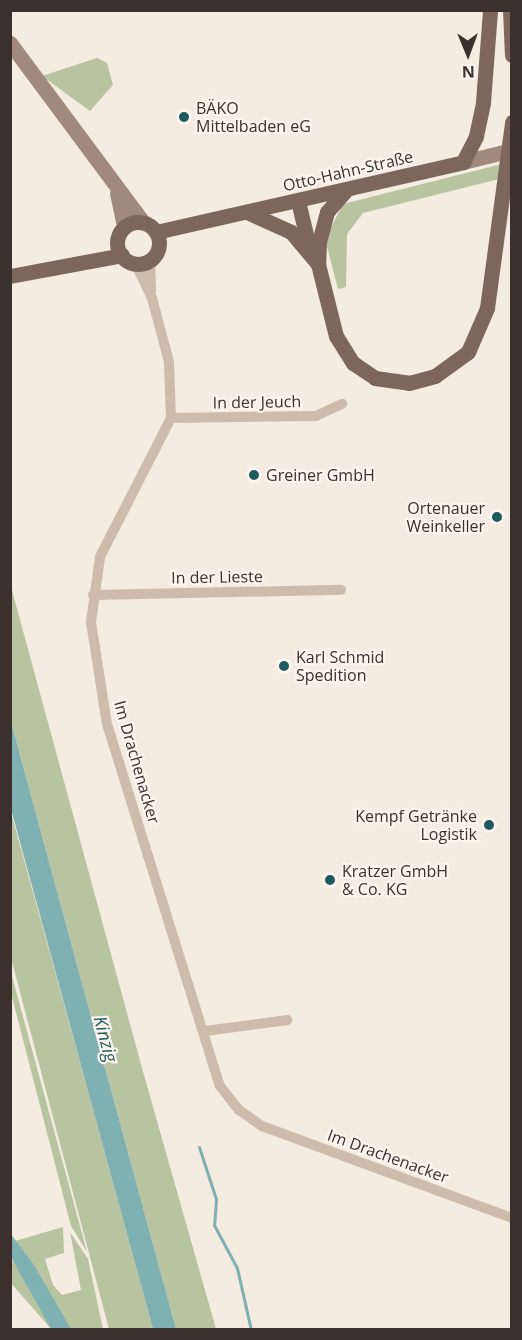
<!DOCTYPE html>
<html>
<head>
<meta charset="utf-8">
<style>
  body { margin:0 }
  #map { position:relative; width:522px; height:1340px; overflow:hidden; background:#f4ebe1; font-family:"Open Sans",sans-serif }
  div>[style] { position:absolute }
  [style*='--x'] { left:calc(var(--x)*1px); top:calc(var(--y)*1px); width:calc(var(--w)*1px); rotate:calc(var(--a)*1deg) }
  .green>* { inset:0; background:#b8c4a0 }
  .water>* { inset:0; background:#7fb0b2 }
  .stream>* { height:3px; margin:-1.5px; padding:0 1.5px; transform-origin:1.5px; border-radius:1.5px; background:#7fb0b2 }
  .street>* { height:10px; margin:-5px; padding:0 5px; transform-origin:5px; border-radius:5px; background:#cdbbac }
  .secondary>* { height:15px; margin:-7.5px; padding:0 7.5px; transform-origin:7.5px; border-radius:7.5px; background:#a18a7d }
  .primary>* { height:15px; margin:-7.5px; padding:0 7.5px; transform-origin:7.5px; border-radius:7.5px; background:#7d675c }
  .primary>.ring { margin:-7.5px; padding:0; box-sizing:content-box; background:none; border:15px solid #7d675c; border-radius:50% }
  .dots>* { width:16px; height:16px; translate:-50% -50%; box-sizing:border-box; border:3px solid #fbf5ee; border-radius:50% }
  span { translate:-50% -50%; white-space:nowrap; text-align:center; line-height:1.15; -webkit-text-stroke:4.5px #fbf5ee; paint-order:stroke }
  .poi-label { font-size:16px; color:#3b302b }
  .left { translate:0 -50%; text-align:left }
  .right { translate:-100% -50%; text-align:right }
  .street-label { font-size:16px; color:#3b302b }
  .water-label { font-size:18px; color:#1f5a5e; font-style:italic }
  .frame { position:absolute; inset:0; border:12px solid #3b302b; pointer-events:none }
  .north { position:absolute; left:438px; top:24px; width:60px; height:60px; -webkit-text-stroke:4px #fbf5ee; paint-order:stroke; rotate:179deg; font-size:16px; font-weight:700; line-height:24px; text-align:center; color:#3b302b }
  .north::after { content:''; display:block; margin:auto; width:21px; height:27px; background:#3b302b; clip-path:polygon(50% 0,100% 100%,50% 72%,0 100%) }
</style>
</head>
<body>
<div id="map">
  <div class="green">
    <div style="clip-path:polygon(97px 58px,107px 63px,113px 85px,90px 111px,42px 76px)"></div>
    <div style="clip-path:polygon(502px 164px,499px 179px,363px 213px,347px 234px,346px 287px,338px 289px,325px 239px,343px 204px)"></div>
    <div style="clip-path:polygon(10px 583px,142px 1068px,216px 1329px,176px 1329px,11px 722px)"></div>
    <div style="clip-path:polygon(10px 809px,96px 1120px,153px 1329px,109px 1329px,11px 958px)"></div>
    <div style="clip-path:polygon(10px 969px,83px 1237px,87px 1252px,71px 1226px,11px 993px)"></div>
    <div style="clip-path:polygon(63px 1227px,64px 1253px,45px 1259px,53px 1285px,62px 1295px,81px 1290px,70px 1232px,88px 1259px,103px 1329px,71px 1329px,15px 1241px)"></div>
    <div style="clip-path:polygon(10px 1257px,32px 1288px,51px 1329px,11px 1283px)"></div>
  </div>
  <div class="water">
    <div style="clip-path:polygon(10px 722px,11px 722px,176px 1329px,153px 1329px,11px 809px)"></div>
    <div style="clip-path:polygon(10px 1233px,34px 1265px,71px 1329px,51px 1329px,11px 1257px)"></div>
  </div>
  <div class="stream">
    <div style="--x:199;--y:1147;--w:55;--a:71.9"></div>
    <div style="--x:216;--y:1199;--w:26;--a:94"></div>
    <div style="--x:214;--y:1225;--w:49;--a:61.9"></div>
    <div style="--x:237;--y:1268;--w:64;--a:77.3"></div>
  </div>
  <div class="street">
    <div style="--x:150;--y:260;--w:31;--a:88"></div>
    <div style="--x:135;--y:263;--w:39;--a:64"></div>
    <div style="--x:152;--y:298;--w:66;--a:75.1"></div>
    <div style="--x:169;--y:362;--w:56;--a:88"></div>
    <div style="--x:171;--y:418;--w:156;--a:117.1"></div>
    <div style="--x:100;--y:557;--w:66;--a:97.9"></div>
    <div style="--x:91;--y:622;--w:103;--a:81.1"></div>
    <div style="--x:107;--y:724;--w:379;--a:72.7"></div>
    <div style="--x:220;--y:1086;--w:31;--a:52"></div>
    <div style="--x:239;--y:1110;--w:28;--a:35"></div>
    <div style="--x:262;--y:1126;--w:266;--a:20.2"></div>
    <div style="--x:171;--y:418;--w:145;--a:-0.8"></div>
    <div style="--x:316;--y:416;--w:29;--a:-25"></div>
    <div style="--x:93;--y:595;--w:248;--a:-1.2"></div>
    <div style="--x:205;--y:1031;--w:83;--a:-7.6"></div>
  </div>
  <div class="secondary">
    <div style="--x:10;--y:43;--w:223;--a:53.4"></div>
    <div style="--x:463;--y:162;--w:50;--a:-13.8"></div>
    <div style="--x:117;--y:193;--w:35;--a:78"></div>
  </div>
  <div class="primary">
    <div style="--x:510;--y:10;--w:45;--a:87.5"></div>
    <div style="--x:346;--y:190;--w:29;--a:131"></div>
    <div style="--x:327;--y:212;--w:30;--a:105"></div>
    <div style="--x:319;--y:241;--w:23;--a:92"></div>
    <div style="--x:318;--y:264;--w:74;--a:76"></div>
    <div style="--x:336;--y:336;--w:32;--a:58"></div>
    <div style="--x:353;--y:363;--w:27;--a:34"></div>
    <div style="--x:375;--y:378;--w:34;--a:8"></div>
    <div style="--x:409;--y:383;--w:27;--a:-15"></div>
    <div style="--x:435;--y:376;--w:41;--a:-36"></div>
    <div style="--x:468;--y:352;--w:48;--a:-66.6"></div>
    <div style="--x:487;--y:308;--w:188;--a:-82.3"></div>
    <div style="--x:298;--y:201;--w:51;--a:76.5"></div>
    <div style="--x:249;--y:213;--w:46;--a:24.3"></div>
    <div style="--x:291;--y:232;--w:42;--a:49.8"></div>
    <div class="ring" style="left:117px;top:222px;width:27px;height:27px"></div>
    <div style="--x:156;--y:232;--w:315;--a:-12.8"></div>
    <div style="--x:463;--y:162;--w:29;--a:-63"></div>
    <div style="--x:476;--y:136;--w:35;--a:-78"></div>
    <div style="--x:483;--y:102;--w:92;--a:-85.6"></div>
    <div style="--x:10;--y:276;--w:114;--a:-10.6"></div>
  </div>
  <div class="dots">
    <div style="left:184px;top:117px;background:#1f5a5e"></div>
    <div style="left:254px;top:475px;background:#1f5a5e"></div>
    <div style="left:497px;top:517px;background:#1f5a5e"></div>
    <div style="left:284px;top:666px;background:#1f5a5e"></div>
    <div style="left:489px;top:825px;background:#1f5a5e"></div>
    <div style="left:330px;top:880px;background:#1f5a5e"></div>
  </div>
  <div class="poi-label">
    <span class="left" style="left:196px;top:117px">BÄKO<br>Mittelbaden eG</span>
    <span class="left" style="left:266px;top:475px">Greiner GmbH</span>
    <span class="right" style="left:485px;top:517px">Ortenauer<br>Weinkeller</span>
    <span class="left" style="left:296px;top:666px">Karl Schmid<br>Spedition</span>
    <span class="right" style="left:477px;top:825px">Kempf Getränke<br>Logistik</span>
    <span class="left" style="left:342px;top:880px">Kratzer GmbH<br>&amp; Co. KG</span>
  </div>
  <div class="street-label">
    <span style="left:348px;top:171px;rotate:-13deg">Otto-Hahn-Straße</span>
    <span style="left:257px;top:402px;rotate:-1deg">In der Jeuch</span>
    <span style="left:217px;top:577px;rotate:-1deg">In der Lieste</span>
    <span style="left:137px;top:762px;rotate:74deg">Im Drachenacker</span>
    <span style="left:388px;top:1156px;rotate:20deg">Im Drachenacker</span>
  </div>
  <div class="water-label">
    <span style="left:106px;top:1039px;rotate:75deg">Kinzig</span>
  </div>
  <div class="frame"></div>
  <div class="north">N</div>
</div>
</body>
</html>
